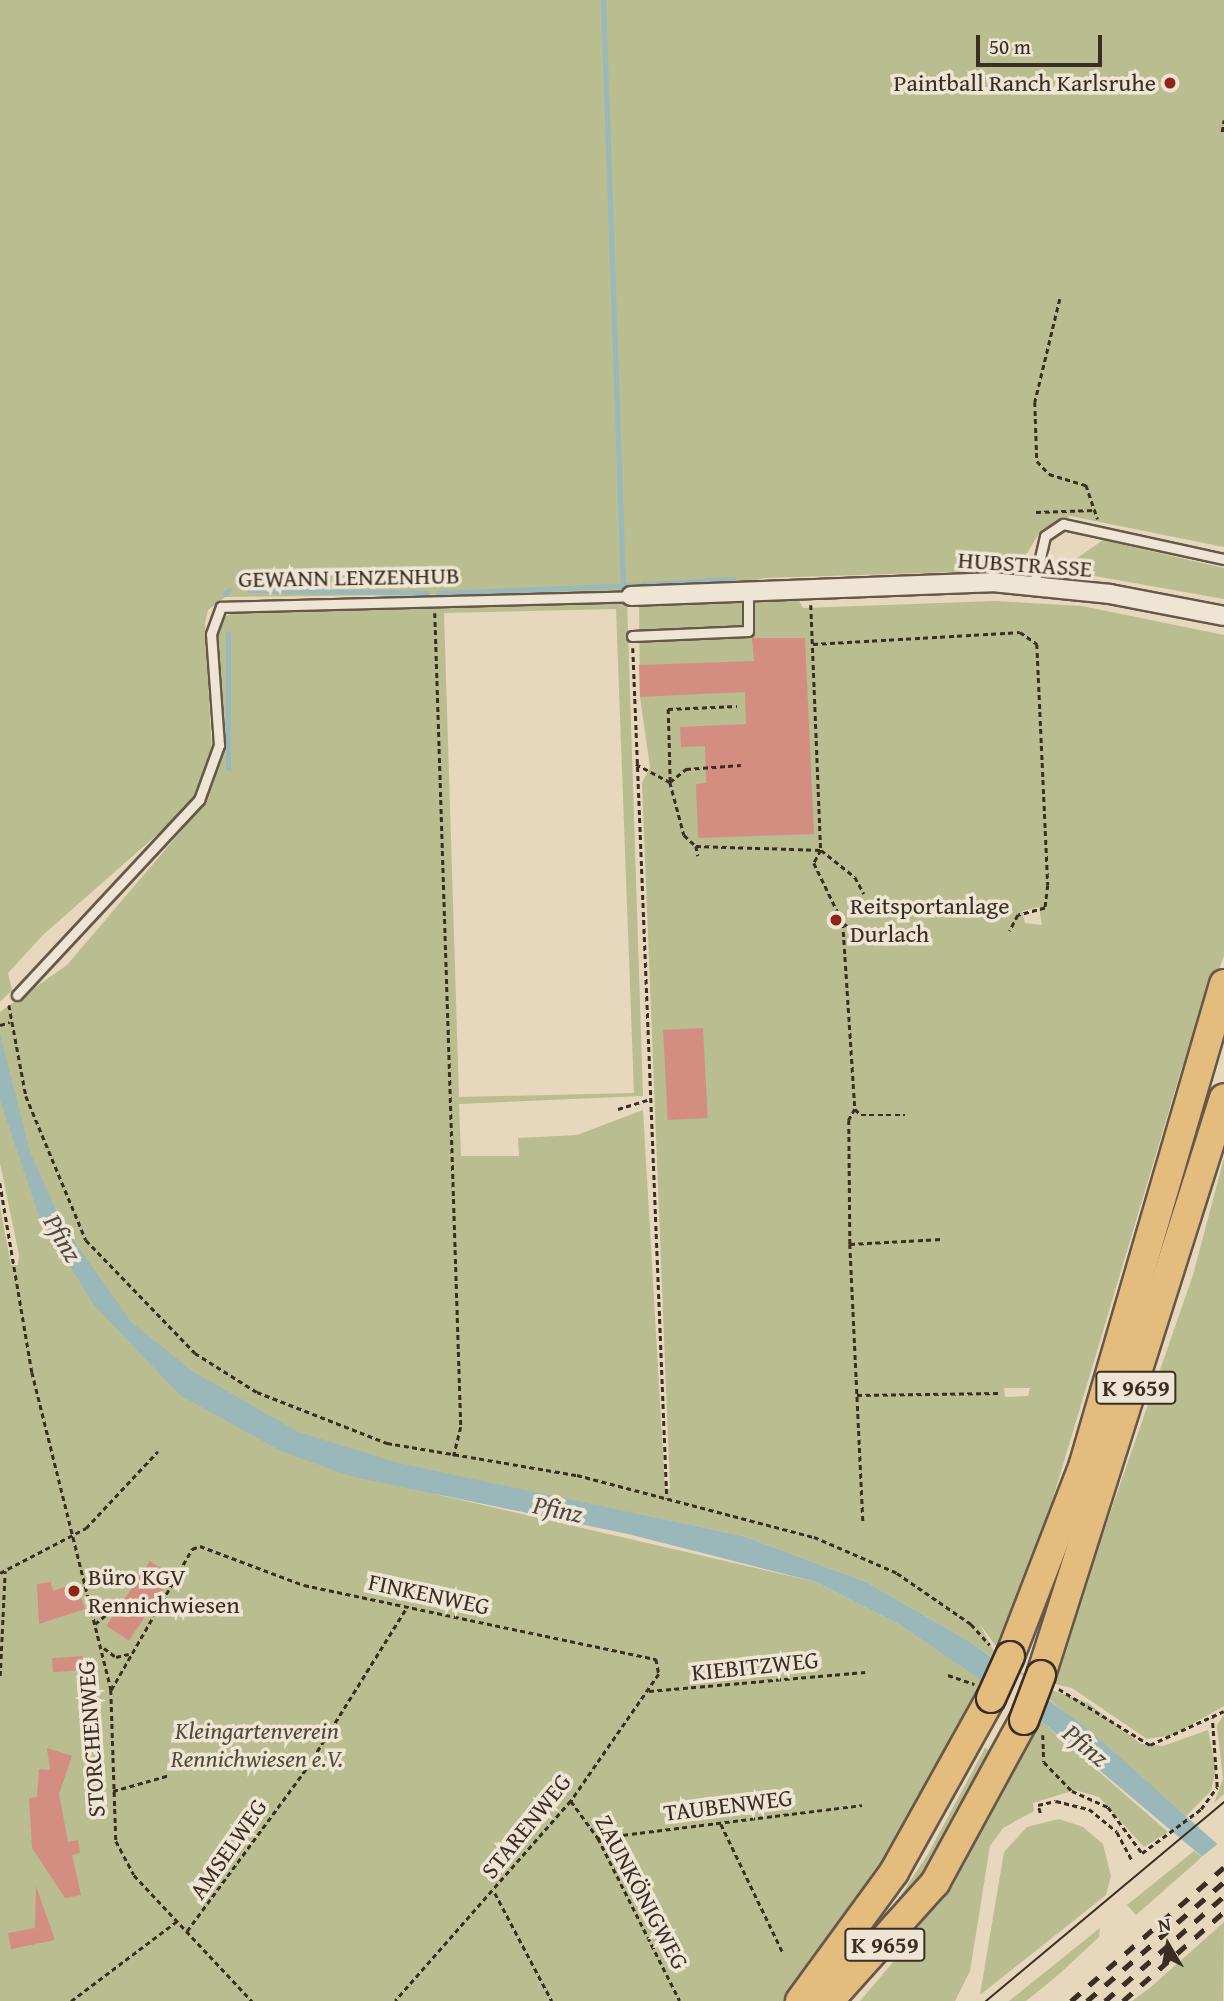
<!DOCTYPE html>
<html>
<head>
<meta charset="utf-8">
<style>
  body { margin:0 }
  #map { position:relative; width:1224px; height:2001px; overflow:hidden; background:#e7d7bd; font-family:"Gentium Book Plus",serif }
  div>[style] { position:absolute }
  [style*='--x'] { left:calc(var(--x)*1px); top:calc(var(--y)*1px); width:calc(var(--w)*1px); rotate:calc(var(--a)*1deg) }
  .green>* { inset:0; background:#b9bd8f }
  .water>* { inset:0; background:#9ab7b9 }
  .pier>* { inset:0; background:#e7d7bd }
  .stream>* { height:5px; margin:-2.5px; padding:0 2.5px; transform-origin:2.5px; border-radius:2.5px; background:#9ab7b9 }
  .building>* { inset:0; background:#d38e81; transform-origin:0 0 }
  .path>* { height:2.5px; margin-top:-1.25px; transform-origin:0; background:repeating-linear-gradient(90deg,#3a2e23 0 5px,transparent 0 8.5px) }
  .roads { filter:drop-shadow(2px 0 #65584a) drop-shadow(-2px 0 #65584a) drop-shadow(0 2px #65584a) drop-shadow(0 -2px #65584a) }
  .lane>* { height:9px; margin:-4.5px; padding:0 4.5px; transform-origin:4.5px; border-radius:4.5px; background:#efe5d4 }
  .street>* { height:18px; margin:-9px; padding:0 9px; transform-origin:9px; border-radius:9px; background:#efe5d4 }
  .primary>* { height:28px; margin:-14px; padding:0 14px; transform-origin:14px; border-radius:14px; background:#e4bc7e }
  .tram>* { height:2px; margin:-1px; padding:0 1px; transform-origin:1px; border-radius:1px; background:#3a2e23 }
  .rail>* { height:5px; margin-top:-2.5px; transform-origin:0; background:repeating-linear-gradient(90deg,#3a2e23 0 12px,transparent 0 24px) }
  .bridges { filter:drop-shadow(2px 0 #3a2e23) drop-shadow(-2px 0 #3a2e23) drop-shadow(0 2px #3a2e23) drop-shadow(0 -2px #3a2e23) }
  .primary-bridge>* { height:28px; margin:-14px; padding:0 14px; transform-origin:14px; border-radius:14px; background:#e4bc7e }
  .dots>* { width:19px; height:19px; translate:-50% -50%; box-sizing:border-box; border:4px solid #efe5d4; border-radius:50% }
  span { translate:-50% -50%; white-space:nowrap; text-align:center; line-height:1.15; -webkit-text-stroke:7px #efe5d4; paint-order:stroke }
  .shield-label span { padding:2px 5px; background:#efe5d4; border:2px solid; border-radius:5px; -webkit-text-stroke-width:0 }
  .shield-label { font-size:23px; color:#3a2e23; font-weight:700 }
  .poi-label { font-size:24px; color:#3a2e23 }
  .right { translate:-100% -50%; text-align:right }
  .left { translate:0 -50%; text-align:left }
  .street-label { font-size:24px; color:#3a2e23 }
  .park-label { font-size:24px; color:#534b39; font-style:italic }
  .water-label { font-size:26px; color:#4d4941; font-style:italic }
  .north { position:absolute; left:1133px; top:1910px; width:70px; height:70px; -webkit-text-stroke:5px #efe5d4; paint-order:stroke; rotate:350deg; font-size:19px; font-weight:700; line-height:28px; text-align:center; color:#3a2e23 }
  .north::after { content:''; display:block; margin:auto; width:24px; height:32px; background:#3a2e23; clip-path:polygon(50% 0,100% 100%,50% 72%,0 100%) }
  .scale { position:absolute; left:976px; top:35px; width:126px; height:32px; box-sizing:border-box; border:4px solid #3a2e23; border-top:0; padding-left:9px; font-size:21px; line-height:24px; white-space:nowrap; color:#3a2e23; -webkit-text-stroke:5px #efe5d4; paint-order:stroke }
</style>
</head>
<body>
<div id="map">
  <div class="green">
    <div style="clip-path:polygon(0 0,1224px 0,1224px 547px,1070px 516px,1041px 530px,1017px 570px,765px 578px,709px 591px,225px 597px,208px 610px,205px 623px,212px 753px,193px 803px,43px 935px,8px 973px,12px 990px,0 1002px)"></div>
    <div style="clip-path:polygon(1103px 540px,1224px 568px,1224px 599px,1078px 573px,1076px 559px)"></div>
    <div style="clip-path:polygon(evenodd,798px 599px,803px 608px,995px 601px,1082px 606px,1224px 635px,1224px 956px,1182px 1067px,1045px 1525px,998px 1649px,979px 1623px,996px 1655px,1046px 1688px,1088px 1703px,1141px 1744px,1163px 1746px,1208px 1730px,1216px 1769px,1211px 1791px,1186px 1816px,1049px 1699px,972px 1643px,866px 1582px,743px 1536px,443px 1473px,435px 1494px,816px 1582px,897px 1623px,986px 1682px,909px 1834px,789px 2001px,0 2001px,0 1207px,11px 1265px,18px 1265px,19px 1255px,0 1163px,0 1012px,67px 965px,199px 810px,223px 752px,216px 650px,220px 620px,237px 610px,627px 600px,643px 1096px,459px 1104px,461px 1156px,519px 1156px,518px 1138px,577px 1135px,643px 1110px,665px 1488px,670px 1489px,642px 783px,650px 767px,640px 697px,639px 603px,798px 599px,616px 609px,634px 1093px,459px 1097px,444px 613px,616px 609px,798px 599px,1039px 907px,1042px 925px,1025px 923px,1022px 911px,1039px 907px,798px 599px,1004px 1388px,1030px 1388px,1028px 1396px,1005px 1397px,1004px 1388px)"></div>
    <div style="clip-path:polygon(1224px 1158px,1224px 1706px,1173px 1735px,1147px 1739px,1072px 1688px,1051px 1683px,1193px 1275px)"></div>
    <div style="clip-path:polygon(1224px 1714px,1224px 1794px,1214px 1803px,1223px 1779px,1217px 1726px)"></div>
    <div style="clip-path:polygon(1035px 1716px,1168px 1832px,1144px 1847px,1099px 1797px,1075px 1790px,1033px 1803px,1034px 1811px,1003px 1828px,990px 1846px,970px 1971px,955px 2001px,860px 2001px,904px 1949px,969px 1851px)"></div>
    <div style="clip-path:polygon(985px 1748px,992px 1751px,915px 1890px,868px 1945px,928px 1854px)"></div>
    <div style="clip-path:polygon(1059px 1819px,1083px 1827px,1103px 1844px,1111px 1876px,1106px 1895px,980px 1995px,1004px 1852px,1027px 1827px)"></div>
    <div style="clip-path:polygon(1194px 1851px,1202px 1857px,1136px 1915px,1127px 1905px)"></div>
    <div style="clip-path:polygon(1224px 1922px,1223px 2001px,1132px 2001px,1151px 1987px)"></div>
    <div style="clip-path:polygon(1100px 1928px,1099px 1937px,1057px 1976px,1026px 2001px,1009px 2001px)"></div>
  </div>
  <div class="water">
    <div style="clip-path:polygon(0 1034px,30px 1152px,62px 1224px,131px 1322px,192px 1371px,298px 1432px,398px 1463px,743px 1536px,866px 1582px,972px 1643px,1089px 1730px,1224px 1850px,1224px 1875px,1035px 1716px,897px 1623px,816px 1582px,628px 1534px,350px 1476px,281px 1451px,180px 1395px,94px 1305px,39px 1216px,0 1100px)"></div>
  </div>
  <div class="pier">
    <div style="clip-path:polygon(1000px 1659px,1044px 1691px,1032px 1719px,987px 1687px)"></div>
    <div style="clip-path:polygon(1220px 1842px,1224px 1845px,1224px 1878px,1199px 1859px)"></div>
  </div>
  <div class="stream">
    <div style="--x:603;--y:0;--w:585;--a:88.04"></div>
    <div style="--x:643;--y:584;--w:90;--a:-3.2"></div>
    <div style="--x:250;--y:590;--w:177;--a:1"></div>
    <div style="--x:438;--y:593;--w:195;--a:-2.3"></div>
    <div style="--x:225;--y:594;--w:6;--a:-45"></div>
    <div style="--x:228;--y:768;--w:134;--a:-90"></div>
  </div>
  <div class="building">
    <div style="clip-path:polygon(752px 638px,805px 638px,814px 834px,698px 838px,696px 784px,706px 783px,705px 746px,681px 747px,680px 727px,746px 724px,745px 692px,640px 697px,639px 665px,754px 661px)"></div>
    <div style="left:703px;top:1028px;width:90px;height:40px;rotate:87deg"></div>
    <div style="left:150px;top:1561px;width:27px;height:78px;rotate:34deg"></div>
    <div style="clip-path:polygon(51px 1582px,53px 1591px,76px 1583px,85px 1609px,39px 1624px,37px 1584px)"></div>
    <div style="left:83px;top:1656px;width:14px;height:31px;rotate:86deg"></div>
    <div style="clip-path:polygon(47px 1748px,72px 1756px,59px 1794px,68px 1842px,78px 1840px,80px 1853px,72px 1855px,81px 1895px,65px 1898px,32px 1848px,29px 1798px,37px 1797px,39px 1769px,50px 1770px)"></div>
    <div style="clip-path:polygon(36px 1886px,55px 1940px,11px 1949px,8px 1933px,35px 1928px)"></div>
  </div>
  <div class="path">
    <div style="--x:1222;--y:132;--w:12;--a:-81"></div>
    <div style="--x:1060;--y:299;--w:106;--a:103.6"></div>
    <div style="--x:1035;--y:402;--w:59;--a:88.1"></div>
    <div style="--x:1037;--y:461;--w:18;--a:47"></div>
    <div style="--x:1049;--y:474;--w:39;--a:17"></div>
    <div style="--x:1086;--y:485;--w:36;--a:71"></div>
    <div style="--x:1036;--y:512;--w:59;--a:-1.9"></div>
    <div style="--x:811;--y:605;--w:245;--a:87.7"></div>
    <div style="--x:821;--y:850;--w:43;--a:38.5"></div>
    <div style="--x:855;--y:877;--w:19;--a:62"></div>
    <div style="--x:435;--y:613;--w:814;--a:88.17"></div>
    <div style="--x:461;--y:1427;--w:30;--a:104"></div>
    <div style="--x:813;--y:644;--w:207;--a:-3.3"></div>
    <div style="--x:1020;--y:632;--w:21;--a:35"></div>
    <div style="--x:1037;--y:644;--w:241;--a:87.4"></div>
    <div style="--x:1048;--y:885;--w:23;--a:97"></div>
    <div style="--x:1045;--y:908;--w:28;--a:165"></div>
    <div style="--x:1018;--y:915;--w:18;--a:117"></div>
    <div style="--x:633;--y:648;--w:851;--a:87.71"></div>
    <div style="--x:636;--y:764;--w:38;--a:28"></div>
    <div style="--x:670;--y:782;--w:55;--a:75.2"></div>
    <div style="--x:684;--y:835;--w:16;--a:43"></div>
    <div style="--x:696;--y:846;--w:125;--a:1.8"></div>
    <div style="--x:821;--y:850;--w:15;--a:118"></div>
    <div style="--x:814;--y:863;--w:67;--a:64.2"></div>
    <div style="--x:843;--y:923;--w:34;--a:34"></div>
    <div style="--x:871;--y:942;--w:28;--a:-2"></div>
    <div style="--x:670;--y:782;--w:73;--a:-91.6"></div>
    <div style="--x:668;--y:709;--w:69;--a:-2.5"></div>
    <div style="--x:670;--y:782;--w:21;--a:-39"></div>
    <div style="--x:686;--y:769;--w:55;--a:-4.2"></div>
    <div style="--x:696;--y:846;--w:10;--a:79"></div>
    <div style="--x:843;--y:923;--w:186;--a:86.3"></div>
    <div style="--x:855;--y:1109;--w:8;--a:45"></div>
    <div style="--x:861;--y:1115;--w:44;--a:0"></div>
    <div style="--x:9;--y:1005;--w:93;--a:79.4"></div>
    <div style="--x:26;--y:1096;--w:156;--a:67.4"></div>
    <div style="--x:86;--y:1240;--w:157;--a:46"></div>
    <div style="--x:195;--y:1353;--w:73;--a:32.2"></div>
    <div style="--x:257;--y:1392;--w:140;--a:21.4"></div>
    <div style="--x:387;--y:1443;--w:193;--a:9.6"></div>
    <div style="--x:577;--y:1475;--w:245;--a:14.7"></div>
    <div style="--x:814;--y:1537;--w:90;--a:23.4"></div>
    <div style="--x:897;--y:1573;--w:90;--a:34.6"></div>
    <div style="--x:971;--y:1624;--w:28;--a:48"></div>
    <div style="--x:0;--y:1025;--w:10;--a:-17"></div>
    <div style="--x:618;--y:1109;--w:31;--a:-17"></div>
    <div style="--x:855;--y:1109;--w:13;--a:119"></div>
    <div style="--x:849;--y:1120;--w:124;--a:89.5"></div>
    <div style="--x:850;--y:1244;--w:278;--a:87.3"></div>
    <div style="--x:0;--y:1183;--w:192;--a:80.4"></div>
    <div style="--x:32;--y:1372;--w:328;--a:76"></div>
    <div style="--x:111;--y:1690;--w:151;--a:88.1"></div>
    <div style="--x:116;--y:1841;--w:38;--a:62"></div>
    <div style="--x:134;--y:1875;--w:173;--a:46.9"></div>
    <div style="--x:850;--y:1244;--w:92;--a:-3.1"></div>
    <div style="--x:857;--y:1395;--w:142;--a:-0.8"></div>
    <div style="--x:0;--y:1573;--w:97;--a:-27.6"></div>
    <div style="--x:86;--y:1528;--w:105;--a:-46.9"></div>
    <div style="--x:95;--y:1624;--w:30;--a:-40"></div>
    <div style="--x:104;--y:1648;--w:15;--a:37"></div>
    <div style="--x:116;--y:1657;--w:13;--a:-13"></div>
    <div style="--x:948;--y:1675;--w:28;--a:19"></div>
    <div style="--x:0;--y:1676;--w:105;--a:-87.3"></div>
    <div style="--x:1059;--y:1689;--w:107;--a:31.6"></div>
    <div style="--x:1150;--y:1745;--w:81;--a:-24.7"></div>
    <div style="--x:111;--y:1690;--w:163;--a:-60.1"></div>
    <div style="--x:192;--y:1549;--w:9;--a:-21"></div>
    <div style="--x:200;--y:1546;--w:111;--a:20.6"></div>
    <div style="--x:304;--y:1585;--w:360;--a:11.9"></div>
    <div style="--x:656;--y:1659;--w:15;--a:79"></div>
    <div style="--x:659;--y:1674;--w:155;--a:124.7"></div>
    <div style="--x:571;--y:1801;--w:266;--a:131.3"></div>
    <div style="--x:649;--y:1691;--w:217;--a:-5"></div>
    <div style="--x:1043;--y:1735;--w:27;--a:88"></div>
    <div style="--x:1044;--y:1762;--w:40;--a:46"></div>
    <div style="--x:1072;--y:1791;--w:39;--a:24"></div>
    <div style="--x:1108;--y:1807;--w:57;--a:53.5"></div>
    <div style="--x:1142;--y:1853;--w:74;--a:-36.7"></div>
    <div style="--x:1201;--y:1809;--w:27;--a:-54"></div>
    <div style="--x:1217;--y:1787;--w:69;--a:-94.1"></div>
    <div style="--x:113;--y:1791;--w:59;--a:-15.7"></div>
    <div style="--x:571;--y:1801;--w:46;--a:53.9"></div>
    <div style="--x:598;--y:1838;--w:182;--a:63.3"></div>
    <div style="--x:1040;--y:1813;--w:8;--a:-104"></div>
    <div style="--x:1038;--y:1805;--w:18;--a:-13"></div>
    <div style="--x:1056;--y:1801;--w:34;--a:14"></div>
    <div style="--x:1089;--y:1809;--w:36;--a:39"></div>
    <div style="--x:1117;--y:1832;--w:32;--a:62"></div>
    <div style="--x:721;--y:1824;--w:143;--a:64.3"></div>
    <div style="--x:598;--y:1838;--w:266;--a:-7.1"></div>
    <div style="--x:495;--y:1893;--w:122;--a:62.2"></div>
    <div style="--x:187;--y:1931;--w:205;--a:-53.7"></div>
    <div style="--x:308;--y:1766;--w:187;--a:-58.1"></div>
    <div style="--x:71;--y:2001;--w:133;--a:-37"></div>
  </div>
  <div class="roads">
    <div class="lane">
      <div style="--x:1034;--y:584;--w:49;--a:-77.1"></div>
      <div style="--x:1045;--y:536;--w:22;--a:-34"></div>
      <div style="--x:1063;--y:524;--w:165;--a:12.3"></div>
      <div style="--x:632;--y:636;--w:116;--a:-2.5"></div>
      <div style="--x:748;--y:631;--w:38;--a:-90"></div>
      <div style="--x:17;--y:995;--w:267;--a:-47"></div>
      <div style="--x:199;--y:800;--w:59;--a:-70"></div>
      <div style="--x:219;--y:745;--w:111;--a:-94.1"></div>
      <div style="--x:211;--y:634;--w:29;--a:-70"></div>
      <div style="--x:221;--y:607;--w:410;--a:-1.5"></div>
    </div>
    <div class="street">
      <div style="--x:631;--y:596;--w:361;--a:-2.2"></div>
      <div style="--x:992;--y:582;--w:119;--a:5.8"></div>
      <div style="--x:1110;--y:594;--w:116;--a:10.9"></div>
    </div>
    <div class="primary">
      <div style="--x:1010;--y:1656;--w:203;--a:-68.9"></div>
      <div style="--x:1083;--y:1467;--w:503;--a:-73.73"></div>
      <div style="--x:1041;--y:1675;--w:605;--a:-72.4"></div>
      <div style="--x:800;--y:2001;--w:160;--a:-53.9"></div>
      <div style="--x:894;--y:1872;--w:199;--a:-60.9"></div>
      <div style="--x:829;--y:2001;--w:159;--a:-48.1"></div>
      <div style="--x:935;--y:1883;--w:186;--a:-61.4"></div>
    </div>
  </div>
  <div class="tram">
    <div style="--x:986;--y:2001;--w:310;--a:-39.9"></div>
  </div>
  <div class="rail">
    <div style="--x:1071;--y:2001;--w:203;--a:-41.2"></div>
    <div style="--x:1087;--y:2001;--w:181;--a:-41"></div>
    <div style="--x:1105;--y:2001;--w:159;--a:-41.4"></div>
    <div style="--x:1123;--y:2001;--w:135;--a:-41.4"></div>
  </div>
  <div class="bridges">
    <div class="primary-bridge">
      <div style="--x:991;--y:1698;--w:46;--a:-65.7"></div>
      <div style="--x:1024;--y:1720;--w:48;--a:-69.3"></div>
    </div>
  </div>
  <div class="dots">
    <div style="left:1170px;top:83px;background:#8f2418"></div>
    <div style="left:836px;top:920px;background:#8f2418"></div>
    <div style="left:74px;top:1591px;background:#8f2418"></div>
  </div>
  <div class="shield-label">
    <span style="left:1136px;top:1388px">K 9659</span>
    <span style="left:885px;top:1945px">K 9659</span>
  </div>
  <div class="poi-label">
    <span class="right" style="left:1156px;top:83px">Paintball Ranch Karlsruhe</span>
    <span class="left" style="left:850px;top:920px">Reitsportanlage<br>Durlach</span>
    <span class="left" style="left:88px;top:1591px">Büro KGV<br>Rennichwiesen</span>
  </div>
  <div class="street-label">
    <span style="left:1025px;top:564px;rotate:4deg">HUBSTRASSE</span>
    <span style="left:349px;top:577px;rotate:-1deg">GEWANN LENZENHUB</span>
    <span style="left:429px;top:1594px;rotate:12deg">FINKENWEG</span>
    <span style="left:755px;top:1666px;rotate:-6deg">KIEBITZWEG</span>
    <span style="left:91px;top:1739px;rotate:-94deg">STORCHENWEG</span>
    <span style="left:728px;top:1805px;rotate:-7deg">TAUBENWEG</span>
    <span style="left:526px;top:1826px;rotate:-51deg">STARENWEG</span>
    <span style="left:228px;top:1849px;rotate:-55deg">AMSELWEG</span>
    <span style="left:642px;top:1892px;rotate:62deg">ZAUNKÖNIGWEG</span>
  </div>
  <div class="park-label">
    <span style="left:257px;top:1745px">Kleingartenverein<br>Rennichwiesen e.V.</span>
  </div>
  <div class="water-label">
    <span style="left:63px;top:1238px;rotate:60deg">Pfinz</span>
    <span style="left:558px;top:1509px;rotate:12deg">Pfinz</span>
    <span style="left:1086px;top:1745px;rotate:40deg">Pfinz</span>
  </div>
  <div class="north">N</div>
  <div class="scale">50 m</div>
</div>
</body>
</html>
